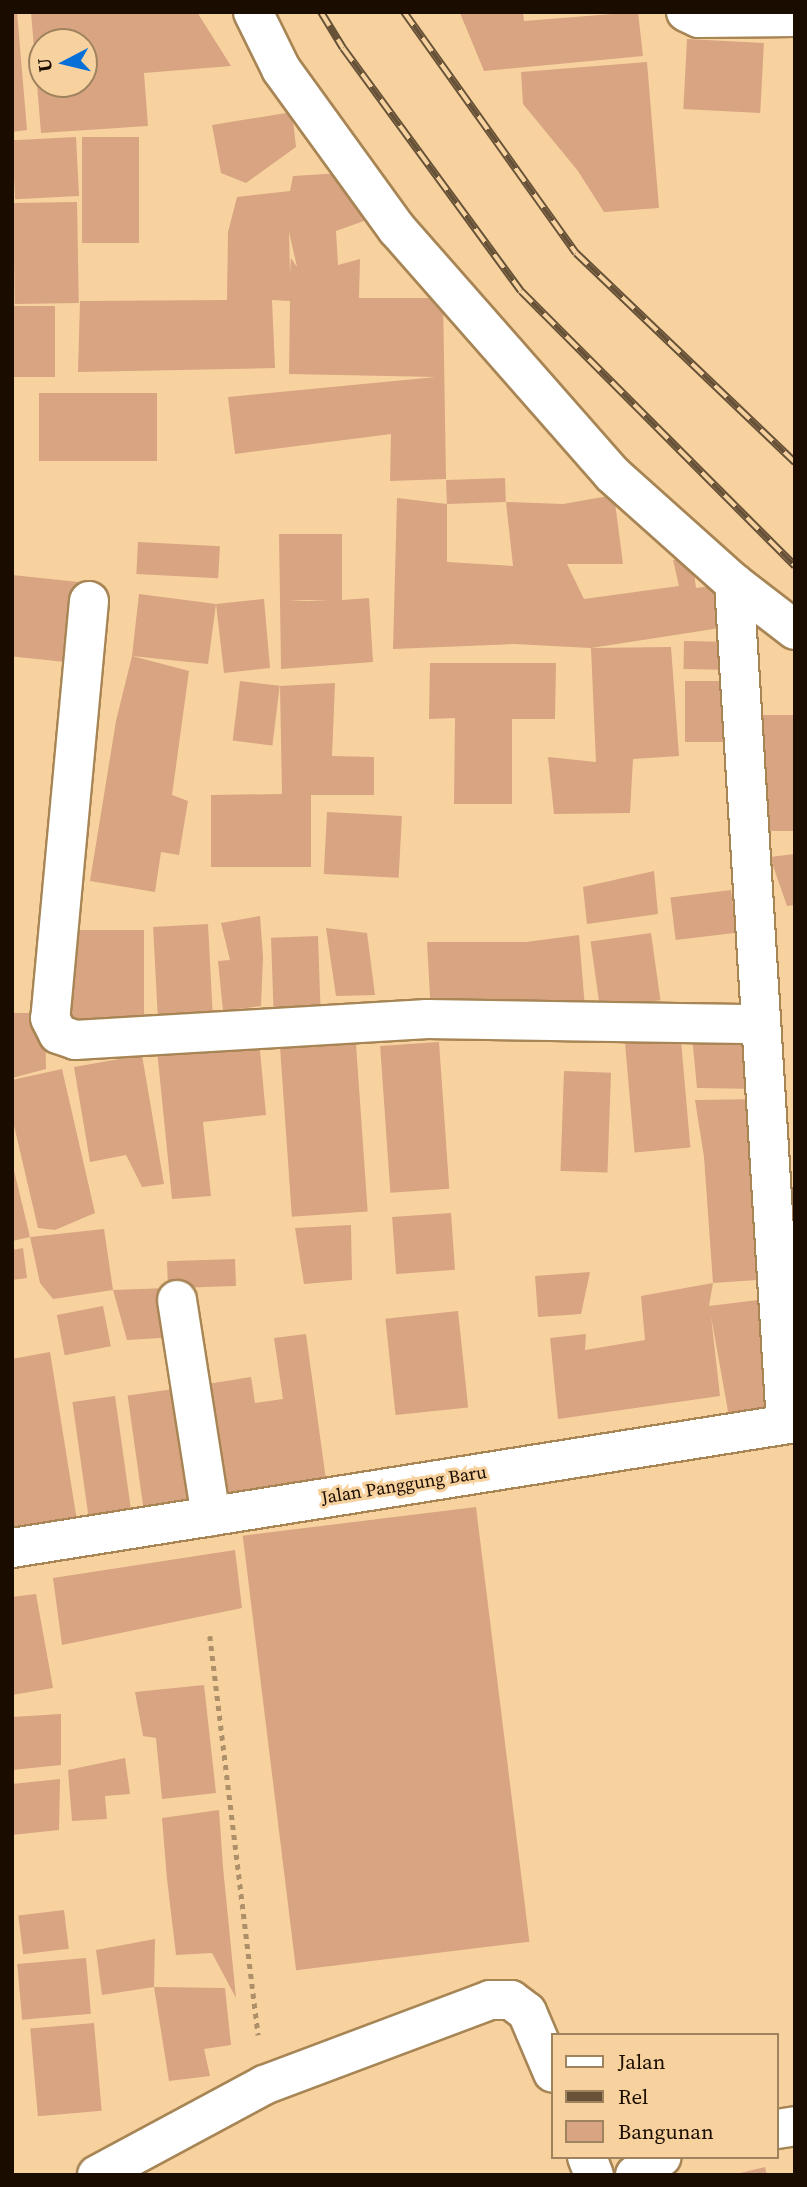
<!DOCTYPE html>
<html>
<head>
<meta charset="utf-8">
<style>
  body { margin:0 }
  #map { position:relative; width:807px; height:2187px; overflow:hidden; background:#f7d29f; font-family:"Source Serif 4",serif }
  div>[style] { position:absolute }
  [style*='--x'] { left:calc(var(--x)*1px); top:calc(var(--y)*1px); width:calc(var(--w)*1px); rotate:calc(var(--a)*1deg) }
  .building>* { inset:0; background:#d8a482; transform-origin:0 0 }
  .path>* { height:4.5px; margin-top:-2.25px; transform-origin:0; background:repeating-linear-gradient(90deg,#ad9069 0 5px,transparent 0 10px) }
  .roads { filter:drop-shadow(2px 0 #a78555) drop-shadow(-2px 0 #a78555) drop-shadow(0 2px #a78555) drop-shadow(0 -2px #a78555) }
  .minor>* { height:38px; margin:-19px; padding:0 19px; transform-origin:19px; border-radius:19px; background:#fff }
  .rail>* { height:8px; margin-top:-4px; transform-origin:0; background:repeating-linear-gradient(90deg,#f7d29f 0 16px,#675238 0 32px); box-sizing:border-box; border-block:2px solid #675238 }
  span { translate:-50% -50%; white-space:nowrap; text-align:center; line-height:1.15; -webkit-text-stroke:6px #f7d29f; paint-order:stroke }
  .street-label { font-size:18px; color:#1a0d00 }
  .frame { position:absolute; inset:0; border:14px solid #1a0d00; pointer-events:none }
  .legend { position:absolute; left:551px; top:2033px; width:228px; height:126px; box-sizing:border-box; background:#f7d29f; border:2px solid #9f835f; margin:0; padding:9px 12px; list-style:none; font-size:21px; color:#1a0d00 }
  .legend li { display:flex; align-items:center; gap:14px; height:35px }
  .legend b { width:35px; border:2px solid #9f835f }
  .north { position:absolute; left:28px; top:28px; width:70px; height:70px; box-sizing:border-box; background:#f7d29f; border:2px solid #9f835f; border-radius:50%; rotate:263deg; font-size:19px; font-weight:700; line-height:28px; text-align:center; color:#1a0d00 }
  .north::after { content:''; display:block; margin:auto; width:24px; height:32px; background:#0670d8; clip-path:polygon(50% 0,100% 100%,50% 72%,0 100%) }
</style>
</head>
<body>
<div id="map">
  <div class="building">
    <div style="clip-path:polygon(12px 12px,17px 12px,27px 130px,12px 132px)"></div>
    <div style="clip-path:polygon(evenodd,31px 12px,197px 12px,231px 66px,144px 73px,148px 126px,41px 133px,31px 12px,42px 42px,84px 42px,84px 84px,42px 84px,42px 42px)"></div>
    <div style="clip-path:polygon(523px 12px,524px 21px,638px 12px,643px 56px,484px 71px,460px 13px)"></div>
    <div style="left:687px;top:39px;width:77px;height:70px;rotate:3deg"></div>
    <div style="clip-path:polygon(647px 62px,659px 208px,604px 212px,578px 171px,523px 104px,521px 72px)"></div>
    <div style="clip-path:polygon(292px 112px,296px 147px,246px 183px,221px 173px,212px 125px)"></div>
    <div style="left:76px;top:137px;width:59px;height:64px;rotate:87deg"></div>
    <div style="left:82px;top:137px;width:57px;height:106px"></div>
    <div style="clip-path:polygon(evenodd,342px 173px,383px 214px,336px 231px,338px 265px,360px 259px,359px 298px,443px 298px,446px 479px,390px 481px,391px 434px,235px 454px,228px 397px,436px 377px,289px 374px,290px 301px,272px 300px,275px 368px,78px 372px,80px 301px,227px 300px,228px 232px,237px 197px,290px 191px,293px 176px,342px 173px,289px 232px,297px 267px,291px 258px,290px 273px,289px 232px)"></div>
    <div style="left:77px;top:202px;width:101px;height:64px;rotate:89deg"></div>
    <div style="left:12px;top:306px;width:43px;height:71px"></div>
    <div style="left:39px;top:393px;width:118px;height:68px"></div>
    <div style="left:505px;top:478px;width:24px;height:59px;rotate:88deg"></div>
    <div style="clip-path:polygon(614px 495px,623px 564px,567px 564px,584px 599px,679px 586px,673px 560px,692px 557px,696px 588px,727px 584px,733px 626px,591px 648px,671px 647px,679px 756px,633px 759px,630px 813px,554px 814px,548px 757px,596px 762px,591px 648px,514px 644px,393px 649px,397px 498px,447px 504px,447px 562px,513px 566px,506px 502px,563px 504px)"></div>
    <div style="clip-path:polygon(evenodd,279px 534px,342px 534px,342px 600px,369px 598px,373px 662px,281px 669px,279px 534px,288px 600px,329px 600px,307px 601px,288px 600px)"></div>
    <div style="left:138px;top:542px;width:82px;height:32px;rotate:3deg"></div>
    <div style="left:12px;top:575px;width:67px;height:81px;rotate:6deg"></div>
    <div style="clip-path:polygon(139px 594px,216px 604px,264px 599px,270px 668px,224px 673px,216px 604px,208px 664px,132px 656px,189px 671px,172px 795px,188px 801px,179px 855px,161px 852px,155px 892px,90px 881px,116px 721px,132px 656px)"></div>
    <div style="left:684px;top:641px;width:51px;height:28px;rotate:1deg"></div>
    <div style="clip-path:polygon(430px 663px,556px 663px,555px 719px,512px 719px,512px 804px,454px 804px,455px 718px,429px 719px)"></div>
    <div style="left:240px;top:681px;width:40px;height:60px;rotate:7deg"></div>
    <div style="left:685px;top:681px;width:50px;height:61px"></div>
    <div style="clip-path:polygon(335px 683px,332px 756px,374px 757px,374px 795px,311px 795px,311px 867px,211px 867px,211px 795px,282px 794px,280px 686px)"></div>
    <div style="left:758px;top:715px;width:37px;height:116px"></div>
    <div style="left:327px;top:812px;width:75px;height:62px;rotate:3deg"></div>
    <div style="clip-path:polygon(795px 854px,795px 905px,787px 906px,770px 857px)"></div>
    <div style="clip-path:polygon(654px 871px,658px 914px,587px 924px,583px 887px)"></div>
    <div style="left:731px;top:890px;width:43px;height:61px;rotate:83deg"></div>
    <div style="clip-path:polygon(260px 916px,263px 957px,261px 1006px,223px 1011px,218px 961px,230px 960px,221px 923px)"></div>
    <div style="left:208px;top:924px;width:89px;height:55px;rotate:87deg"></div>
    <div style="clip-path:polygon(326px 928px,367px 933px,375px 995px,336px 996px)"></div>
    <div style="left:144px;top:930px;width:89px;height:80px;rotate:90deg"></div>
    <div style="left:651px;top:933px;width:68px;height:61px;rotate:82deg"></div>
    <div style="clip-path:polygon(579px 935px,585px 1008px,431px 1014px,427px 942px,526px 942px)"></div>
    <div style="left:318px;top:936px;width:71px;height:47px;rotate:88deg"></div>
    <div style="clip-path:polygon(12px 1013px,45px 1013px,46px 1069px,12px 1078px)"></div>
    <div style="left:680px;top:1029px;width:119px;height:56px;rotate:85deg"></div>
    <div style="left:355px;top:1030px;width:182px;height:76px;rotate:86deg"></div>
    <div style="clip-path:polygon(744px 1033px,758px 1089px,697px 1088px,692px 1036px)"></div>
    <div style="clip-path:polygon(259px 1040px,266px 1115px,203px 1122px,211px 1196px,172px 1199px,157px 1050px)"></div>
    <div style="left:439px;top:1042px;width:147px;height:59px;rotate:86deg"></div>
    <div style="clip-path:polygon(142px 1055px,164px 1184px,142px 1187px,126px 1155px,90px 1162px,74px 1067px)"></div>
    <div style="clip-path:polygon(62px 1069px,95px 1213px,55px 1230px,38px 1228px,12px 1117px,12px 1080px)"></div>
    <div style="left:564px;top:1071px;width:47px;height:100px;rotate:2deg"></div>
    <div style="clip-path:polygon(763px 1099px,771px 1279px,713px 1283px,709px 1306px,765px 1299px,771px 1416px,729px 1417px,711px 1316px,720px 1396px,558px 1419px,550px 1338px,586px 1334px,585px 1350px,645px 1340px,641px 1296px,713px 1283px,704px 1157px,695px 1100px)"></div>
    <div style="clip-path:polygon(12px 1162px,30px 1237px,12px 1241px)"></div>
    <div style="left:451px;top:1213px;width:57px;height:59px;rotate:86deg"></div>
    <div style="clip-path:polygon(351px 1225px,352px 1280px,304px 1284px,295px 1228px)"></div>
    <div style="clip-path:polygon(104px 1229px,113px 1290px,53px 1299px,40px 1283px,30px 1237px)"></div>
    <div style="clip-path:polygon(23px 1248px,27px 1278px,12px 1280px,12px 1250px)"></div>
    <div style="left:235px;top:1259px;width:27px;height:68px;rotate:88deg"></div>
    <div style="clip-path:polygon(590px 1272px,581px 1314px,538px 1317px,535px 1276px)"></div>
    <div style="clip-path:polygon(168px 1288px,177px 1337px,127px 1340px,113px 1290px)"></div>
    <div style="left:103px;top:1306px;width:41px;height:47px;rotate:79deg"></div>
    <div style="left:458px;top:1311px;width:97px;height:73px;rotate:84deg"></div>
    <div style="clip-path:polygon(306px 1334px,326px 1480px,216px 1495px,201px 1385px,251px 1377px,255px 1403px,283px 1399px,274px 1338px)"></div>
    <div style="clip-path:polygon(50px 1352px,77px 1521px,13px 1532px,12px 1359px)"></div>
    <div style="left:188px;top:1387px;width:119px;height:61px;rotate:82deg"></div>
    <div style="left:115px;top:1396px;width:122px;height:43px;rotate:82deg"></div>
    <div style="left:476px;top:1507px;width:438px;height:235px;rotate:83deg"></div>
    <div style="clip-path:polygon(235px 1550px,242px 1608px,62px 1645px,53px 1578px)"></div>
    <div style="clip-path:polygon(36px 1594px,53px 1688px,12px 1695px,12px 1597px)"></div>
    <div style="clip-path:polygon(204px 1685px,216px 1793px,162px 1799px,156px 1738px,143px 1736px,135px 1692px)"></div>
    <div style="clip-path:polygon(61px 1714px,61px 1765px,12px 1770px,12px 1717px)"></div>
    <div style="clip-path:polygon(125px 1758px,130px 1794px,105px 1796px,107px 1819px,72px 1821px,68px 1770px)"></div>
    <div style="clip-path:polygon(60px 1779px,59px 1830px,12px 1835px,12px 1784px)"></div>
    <div style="clip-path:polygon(219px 1810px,223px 1867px,236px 1998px,212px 1953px,176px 1955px,167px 1879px,162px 1818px)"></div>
    <div style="left:64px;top:1910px;width:39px;height:46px;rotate:83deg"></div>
    <div style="clip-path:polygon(155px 1939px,154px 1987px,102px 1995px,96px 1950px)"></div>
    <div style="left:86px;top:1958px;width:56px;height:69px;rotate:85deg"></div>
    <div style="clip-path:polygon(154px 1987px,225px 1988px,231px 2045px,204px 2049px,210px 2076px,169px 2081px)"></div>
    <div style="left:94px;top:2023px;width:88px;height:64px;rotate:85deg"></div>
    <div style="clip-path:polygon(765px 2167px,767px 2175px,736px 2175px,736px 2174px)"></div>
  </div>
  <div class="path">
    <div style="--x:210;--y:1636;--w:402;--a:83.1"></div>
  </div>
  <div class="roads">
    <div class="minor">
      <div style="--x:253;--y:12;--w:64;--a:63.8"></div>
      <div style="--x:281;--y:69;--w:198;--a:54.1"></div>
      <div style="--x:397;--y:229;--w:326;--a:48.7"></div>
      <div style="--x:612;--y:474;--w:164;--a:41.8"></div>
      <div style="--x:734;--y:583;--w:77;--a:37.6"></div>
      <div style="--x:686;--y:12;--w:14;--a:25"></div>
      <div style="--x:699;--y:18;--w:96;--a:-0.6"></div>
      <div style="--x:734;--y:583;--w:843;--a:86.46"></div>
      <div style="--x:89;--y:601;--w:419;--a:95.3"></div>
      <div style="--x:50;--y:1018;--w:18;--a:63"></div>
      <div style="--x:58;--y:1034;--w:18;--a:19"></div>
      <div style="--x:75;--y:1040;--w:353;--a:-3.4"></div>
      <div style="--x:427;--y:1019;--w:334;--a:0.9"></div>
      <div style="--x:177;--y:1300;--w:219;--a:81.1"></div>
      <div style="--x:12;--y:1548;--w:793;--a:-9.07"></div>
      <div style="--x:777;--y:2129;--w:18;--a:-9"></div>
      <div style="--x:587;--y:2157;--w:19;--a:69"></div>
      <div style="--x:97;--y:2175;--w:190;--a:-28.3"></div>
      <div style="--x:264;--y:2085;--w:241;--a:-20.6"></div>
      <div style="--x:490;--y:2000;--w:21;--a:0"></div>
      <div style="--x:511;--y:2000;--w:20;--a:37"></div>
      <div style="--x:527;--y:2012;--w:66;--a:66.9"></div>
      <div style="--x:635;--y:2175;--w:32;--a:-34"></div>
    </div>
  </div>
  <div class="rail">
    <div style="--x:321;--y:12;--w:42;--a:58.6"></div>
    <div style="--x:343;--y:48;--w:301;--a:53.8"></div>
    <div style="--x:521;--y:291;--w:388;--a:45.1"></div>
    <div style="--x:404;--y:12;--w:296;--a:54.5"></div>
    <div style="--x:576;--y:253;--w:303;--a:43.7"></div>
  </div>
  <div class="street-label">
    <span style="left:404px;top:1485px;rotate:-9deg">Jalan Panggung Baru</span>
  </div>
  <div class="frame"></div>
  <ul class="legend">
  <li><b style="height:9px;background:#fff"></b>Jalan</li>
  <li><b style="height:9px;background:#675238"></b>Rel</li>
  <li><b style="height:19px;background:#d8a482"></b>Bangunan</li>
  </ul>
  <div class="north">U</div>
</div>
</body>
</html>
